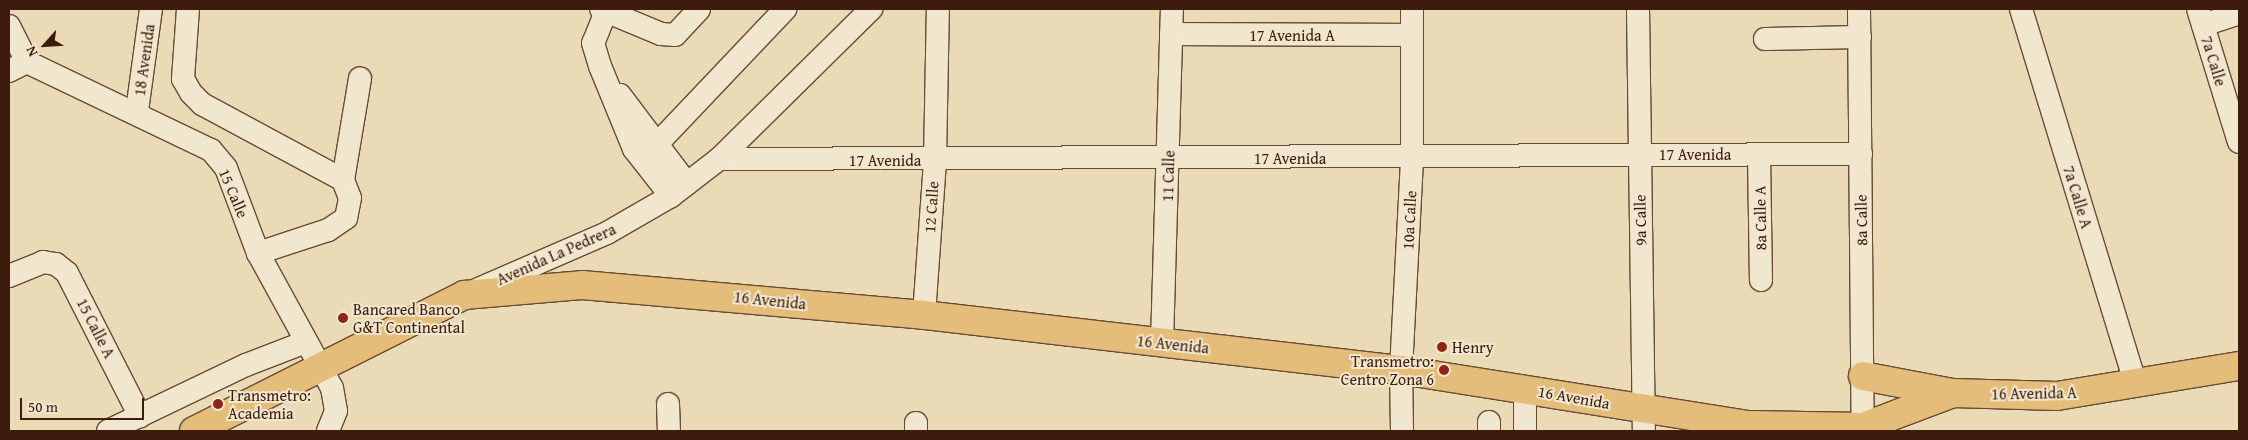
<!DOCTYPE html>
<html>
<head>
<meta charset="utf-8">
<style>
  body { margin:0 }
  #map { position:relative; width:2248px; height:440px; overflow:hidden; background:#eadab5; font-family:"Gentium Book Plus",serif }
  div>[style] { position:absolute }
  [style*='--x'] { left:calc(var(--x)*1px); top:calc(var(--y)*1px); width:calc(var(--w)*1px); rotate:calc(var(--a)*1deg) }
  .roads { filter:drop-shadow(1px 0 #684b37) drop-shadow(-1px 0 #684b37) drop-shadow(0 1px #684b37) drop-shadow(0 -1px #684b37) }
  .minor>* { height:22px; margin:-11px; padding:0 11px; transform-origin:11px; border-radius:11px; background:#f1e7cf }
  .major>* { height:28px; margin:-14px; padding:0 14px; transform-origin:14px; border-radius:14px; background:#e5bd7a }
  .dots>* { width:14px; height:14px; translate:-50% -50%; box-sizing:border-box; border:2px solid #f1e7cf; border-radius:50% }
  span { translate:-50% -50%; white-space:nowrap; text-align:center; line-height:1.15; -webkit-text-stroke:4px #f1e7cf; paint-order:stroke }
  .street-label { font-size:16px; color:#3d1b0d }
  .poi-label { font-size:16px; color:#3d1b0d }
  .left { translate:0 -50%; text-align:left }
  .right { translate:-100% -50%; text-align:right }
  .frame { position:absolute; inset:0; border:10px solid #3d1b0d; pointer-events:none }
  .north { position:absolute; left:20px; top:20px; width:50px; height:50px; -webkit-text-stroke:4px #f1e7cf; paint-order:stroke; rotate:244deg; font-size:14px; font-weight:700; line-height:20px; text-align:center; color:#3d1b0d }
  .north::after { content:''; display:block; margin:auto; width:18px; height:22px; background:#3d1b0d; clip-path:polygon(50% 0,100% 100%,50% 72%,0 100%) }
  .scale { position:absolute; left:20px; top:398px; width:124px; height:22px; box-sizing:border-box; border:2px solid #3d1b0d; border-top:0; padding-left:6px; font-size:15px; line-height:18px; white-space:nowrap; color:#3d1b0d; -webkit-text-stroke:4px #f1e7cf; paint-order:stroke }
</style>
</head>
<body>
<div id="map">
  <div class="roads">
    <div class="minor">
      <div style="--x:188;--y:9;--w:70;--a:94.1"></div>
      <div style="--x:183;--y:79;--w:16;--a:60"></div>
      <div style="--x:191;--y:93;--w:16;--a:45"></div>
      <div style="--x:202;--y:104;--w:160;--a:28.3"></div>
      <div style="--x:343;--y:180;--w:19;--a:69"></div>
      <div style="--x:350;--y:198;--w:20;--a:101"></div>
      <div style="--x:346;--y:218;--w:22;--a:146"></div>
      <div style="--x:328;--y:230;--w:74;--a:161.8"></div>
      <div style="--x:601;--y:9;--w:65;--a:22.6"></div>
      <div style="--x:661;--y:34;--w:14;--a:4"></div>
      <div style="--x:675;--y:35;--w:35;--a:-47"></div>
      <div style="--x:607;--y:9;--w:37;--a:112"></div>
      <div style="--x:593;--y:43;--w:24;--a:73"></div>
      <div style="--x:600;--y:66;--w:90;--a:67.7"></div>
      <div style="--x:634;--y:149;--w:60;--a:51.8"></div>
      <div style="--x:1638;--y:9;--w:422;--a:89.2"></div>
      <div style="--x:1859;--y:9;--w:422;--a:89.5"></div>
      <div style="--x:2021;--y:9;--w:393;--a:73"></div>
      <div style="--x:2198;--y:9;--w:139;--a:72.9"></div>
      <div style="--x:2203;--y:25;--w:38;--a:-18"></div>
      <div style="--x:9;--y:26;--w:40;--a:63.4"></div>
      <div style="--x:27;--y:62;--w:204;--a:25.6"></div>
      <div style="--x:211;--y:150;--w:23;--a:50"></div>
      <div style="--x:226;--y:168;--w:91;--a:69.4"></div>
      <div style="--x:258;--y:253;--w:154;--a:61.3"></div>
      <div style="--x:332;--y:388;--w:23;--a:80"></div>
      <div style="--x:336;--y:411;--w:22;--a:112"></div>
      <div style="--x:1171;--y:34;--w:241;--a:0.2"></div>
      <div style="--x:1765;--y:39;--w:95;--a:-1.2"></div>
      <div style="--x:9;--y:71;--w:20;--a:-27"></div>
      <div style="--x:620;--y:95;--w:111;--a:53"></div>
      <div style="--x:137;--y:111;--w:103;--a:-82.2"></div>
      <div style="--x:658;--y:143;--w:185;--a:-46.5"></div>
      <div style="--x:1759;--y:155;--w:125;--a:89.1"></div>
      <div style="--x:719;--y:159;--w:1142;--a:-0.25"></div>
      <div style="--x:343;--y:180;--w:103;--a:-80.5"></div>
      <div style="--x:9;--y:276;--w:37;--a:-22"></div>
      <div style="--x:43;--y:262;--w:13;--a:9"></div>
      <div style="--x:56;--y:264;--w:14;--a:39"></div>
      <div style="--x:67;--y:273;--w:161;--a:63"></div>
      <div style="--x:476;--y:290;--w:143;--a:-23.5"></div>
      <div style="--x:607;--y:233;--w:74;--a:-30"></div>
      <div style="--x:671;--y:196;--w:61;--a:-37.6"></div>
      <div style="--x:719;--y:159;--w:214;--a:-44.6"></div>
      <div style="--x:924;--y:315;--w:155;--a:-85.9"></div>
      <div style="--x:935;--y:160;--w:151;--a:-88.9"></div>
      <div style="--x:1162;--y:343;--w:334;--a:-88.3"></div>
      <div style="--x:1525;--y:388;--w:43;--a:90"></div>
      <div style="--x:668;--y:404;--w:27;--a:88"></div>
      <div style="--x:108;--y:431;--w:153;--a:-25.6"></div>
      <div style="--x:246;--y:365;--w:61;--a:-21.1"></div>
      <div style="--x:916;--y:431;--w:8;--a:-90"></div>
      <div style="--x:1402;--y:431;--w:61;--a:-90.9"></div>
      <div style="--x:1401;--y:370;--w:212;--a:-87"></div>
      <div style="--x:1412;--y:158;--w:149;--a:-90"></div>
      <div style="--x:1489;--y:431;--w:9;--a:-90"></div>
    </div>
    <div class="major">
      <div style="--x:1863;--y:376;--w:92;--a:10.7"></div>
      <div style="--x:194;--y:431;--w:302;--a:-26.7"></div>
      <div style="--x:464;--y:295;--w:118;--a:-4.8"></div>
      <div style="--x:582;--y:285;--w:343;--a:5"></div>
      <div style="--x:924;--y:315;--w:480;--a:6.6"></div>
      <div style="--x:1401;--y:370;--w:353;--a:9"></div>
      <div style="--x:1750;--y:425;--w:113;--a:1"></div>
      <div style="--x:1863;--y:427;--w:96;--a:-20.7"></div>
      <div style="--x:1953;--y:393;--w:104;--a:1.7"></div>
      <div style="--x:2057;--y:396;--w:184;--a:-9.4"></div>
    </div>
  </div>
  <div class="dots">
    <div style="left:343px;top:318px;background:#8f2418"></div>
    <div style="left:1442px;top:347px;background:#8f2418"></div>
    <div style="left:1444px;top:370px;background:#8f2418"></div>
    <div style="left:218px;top:404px;background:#8f2418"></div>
  </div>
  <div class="street-label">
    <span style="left:1292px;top:35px">17 Avenida A</span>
    <span style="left:144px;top:60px;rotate:-82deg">18 Avenida</span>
    <span style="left:2214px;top:61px;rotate:73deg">7a Calle</span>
    <span style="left:1695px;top:154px">17 Avenida</span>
    <span style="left:1290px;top:158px">17 Avenida</span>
    <span style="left:885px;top:160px">17 Avenida</span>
    <span style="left:1168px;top:176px;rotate:-88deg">11 Calle</span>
    <span style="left:234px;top:193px;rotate:67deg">15 Calle</span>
    <span style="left:2078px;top:197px;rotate:73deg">7a Calle A</span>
    <span style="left:931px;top:207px;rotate:-86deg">12 Calle</span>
    <span style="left:1760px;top:218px;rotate:-91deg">8a Calle A</span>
    <span style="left:1409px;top:220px;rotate:-87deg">10a Calle</span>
    <span style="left:1640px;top:220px;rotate:-91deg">9a Calle</span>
    <span style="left:1861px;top:220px;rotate:-91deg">8a Calle</span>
    <span style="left:556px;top:254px;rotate:-24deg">Avenida La Pedrera</span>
    <span style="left:770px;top:300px;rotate:6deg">16 Avenida</span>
    <span style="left:96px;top:328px;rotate:63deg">15 Calle A</span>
    <span style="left:1173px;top:344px;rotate:6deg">16 Avenida</span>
    <span style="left:2034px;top:393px;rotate:-1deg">16 Avenida A</span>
    <span style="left:1574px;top:397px;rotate:10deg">16 Avenida</span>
  </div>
  <div class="poi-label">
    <span class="left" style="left:353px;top:318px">Bancared Banco<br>G&amp;T Continental</span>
    <span class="left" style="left:1452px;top:347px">Henry</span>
    <span class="right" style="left:1434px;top:370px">Transmetro:<br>Centro Zona 6</span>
    <span class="left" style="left:228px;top:404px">Transmetro:<br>Academia</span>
  </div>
  <div class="frame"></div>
  <div class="north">N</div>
  <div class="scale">50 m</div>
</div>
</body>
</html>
